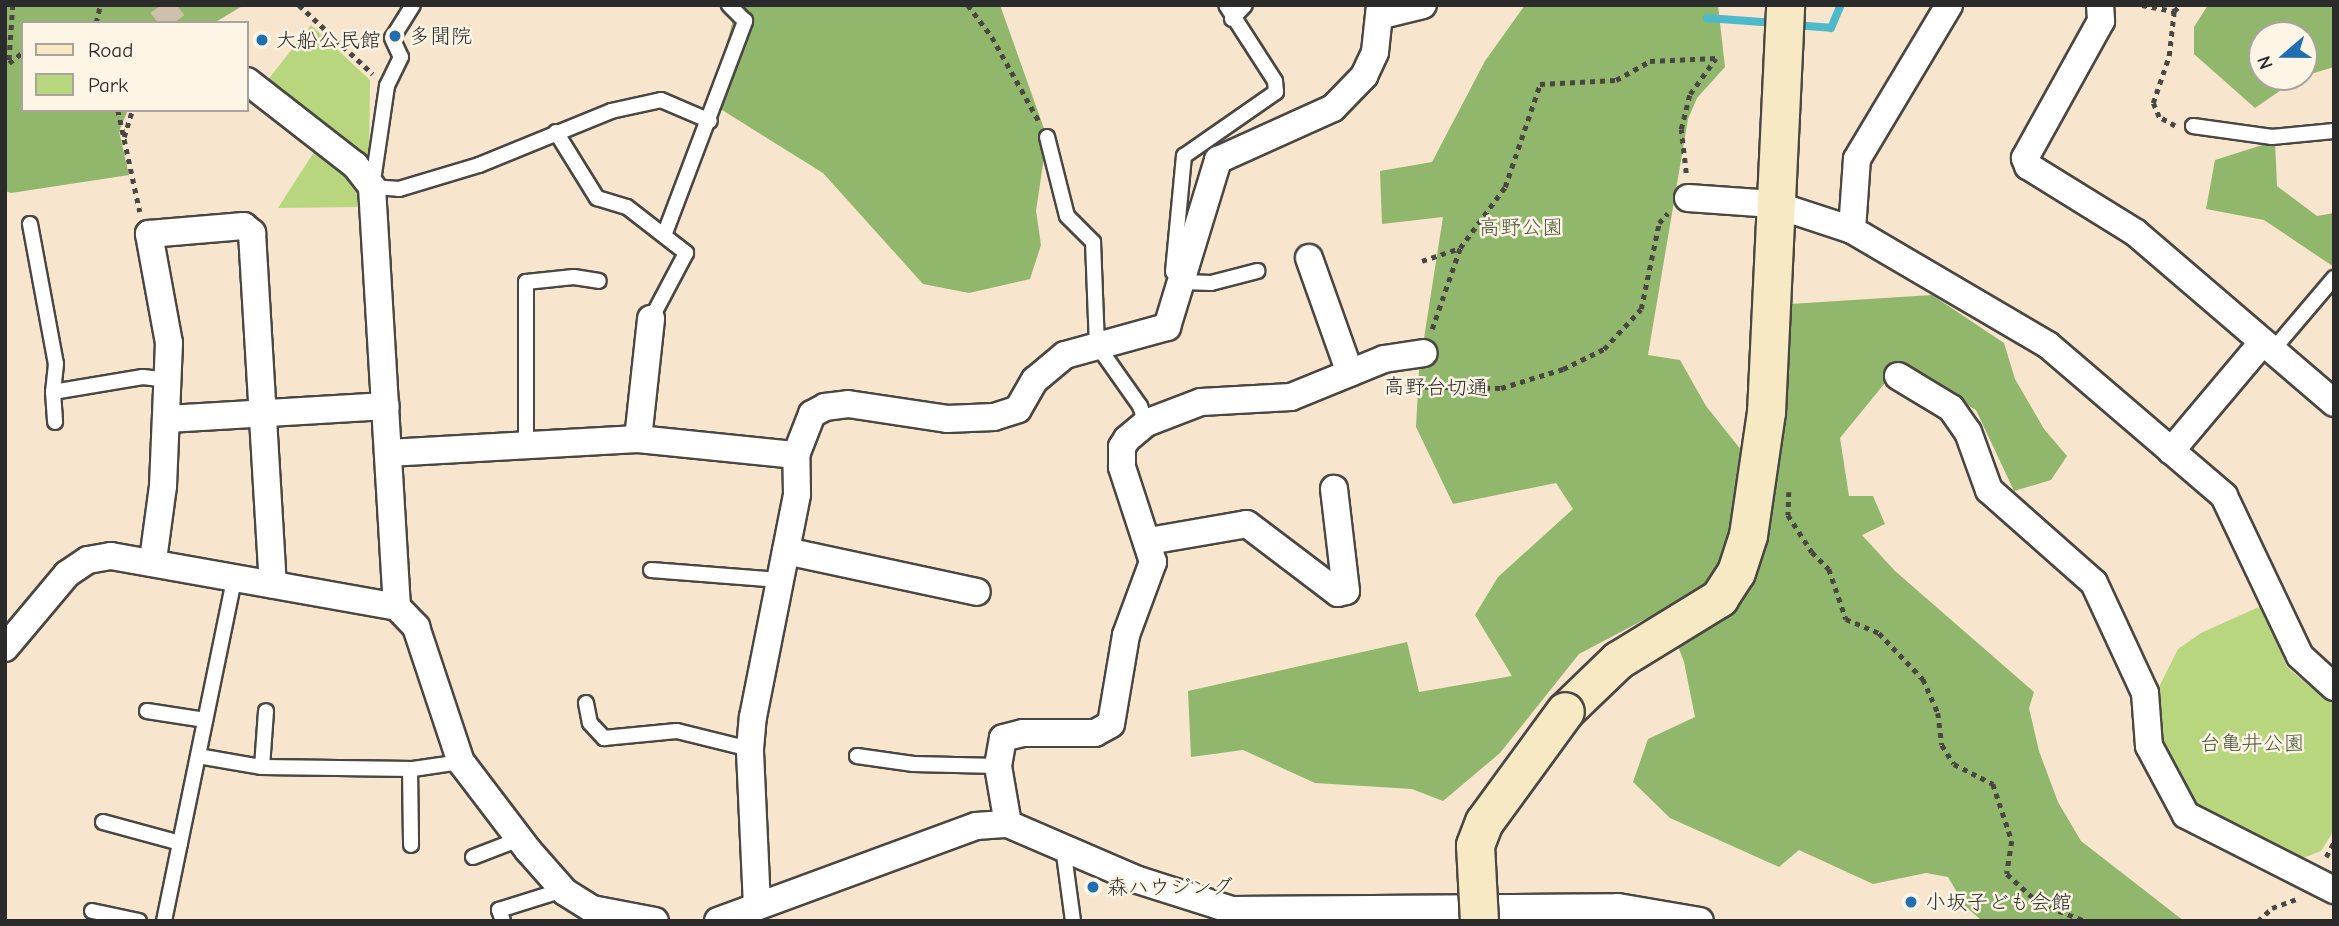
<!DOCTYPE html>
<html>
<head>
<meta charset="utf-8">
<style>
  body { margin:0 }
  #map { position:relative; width:2339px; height:926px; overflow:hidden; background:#f7e5cd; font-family:"Comic Neue","Klee One",sans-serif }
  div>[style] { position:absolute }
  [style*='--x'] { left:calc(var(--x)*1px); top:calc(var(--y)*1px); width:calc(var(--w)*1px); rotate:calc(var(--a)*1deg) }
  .green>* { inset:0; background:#b7d67d }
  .forest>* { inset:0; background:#91b76c }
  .stream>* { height:8px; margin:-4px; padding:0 4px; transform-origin:4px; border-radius:4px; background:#4db9c9 }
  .street-tunnel>* { height:26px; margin-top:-13px; transform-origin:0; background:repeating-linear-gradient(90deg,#cec0ad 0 26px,transparent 0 39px) }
  .path>* { height:4.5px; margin-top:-2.25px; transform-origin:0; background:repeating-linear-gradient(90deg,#4a4743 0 5px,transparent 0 10px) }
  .roads { filter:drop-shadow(2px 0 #4a4743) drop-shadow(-2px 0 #4a4743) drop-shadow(0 2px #4a4743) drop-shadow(0 -2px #4a4743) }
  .lane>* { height:14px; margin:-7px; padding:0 7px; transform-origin:7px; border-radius:7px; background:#fff }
  .street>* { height:26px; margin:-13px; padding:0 13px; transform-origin:13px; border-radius:13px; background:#fff }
  .secondary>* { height:37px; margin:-18.5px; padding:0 18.5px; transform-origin:18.5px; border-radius:18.5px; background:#f7e9c3 }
  .bridges { filter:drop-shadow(2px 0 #4a4743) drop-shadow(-2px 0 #4a4743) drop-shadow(0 2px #4a4743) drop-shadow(0 -2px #4a4743) }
  .secondary-bridge>* { height:37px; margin:-18.5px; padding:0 18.5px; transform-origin:18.5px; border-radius:18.5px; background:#f7e9c3 }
  .dots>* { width:19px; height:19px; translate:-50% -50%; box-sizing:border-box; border:4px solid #fcf5e5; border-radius:50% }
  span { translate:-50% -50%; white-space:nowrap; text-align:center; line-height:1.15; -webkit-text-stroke:5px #fcf5e5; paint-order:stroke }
  .poi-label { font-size:21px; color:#2b2b2b }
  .left { translate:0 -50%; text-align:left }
  .park-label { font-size:21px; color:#4e5640 }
  .street-label { font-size:21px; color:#2b2b2b }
  .frame { position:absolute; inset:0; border:7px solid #2b2b2b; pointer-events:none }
  .legend { position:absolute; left:21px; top:21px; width:228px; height:91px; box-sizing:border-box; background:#fcf5e5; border:2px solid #a8a49b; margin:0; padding:9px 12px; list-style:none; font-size:21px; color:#2b2b2b }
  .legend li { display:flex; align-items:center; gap:14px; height:35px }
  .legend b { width:35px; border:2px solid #a8a49b }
  .north { position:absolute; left:2248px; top:21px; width:70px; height:70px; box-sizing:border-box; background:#fcf5e5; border:2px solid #a8a49b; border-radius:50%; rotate:250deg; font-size:19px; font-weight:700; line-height:28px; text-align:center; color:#2b2b2b }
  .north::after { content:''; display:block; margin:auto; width:24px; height:32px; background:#1f6fb2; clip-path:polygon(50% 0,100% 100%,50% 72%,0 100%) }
</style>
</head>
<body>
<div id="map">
  <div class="green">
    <div style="clip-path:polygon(311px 25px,370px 80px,369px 157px,267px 81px)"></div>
    <div style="clip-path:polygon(314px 152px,361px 187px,362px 207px,278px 208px)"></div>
    <div style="clip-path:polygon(2261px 606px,2287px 667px,2324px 699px,2334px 702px,2334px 830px,2321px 851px,2296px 861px,2194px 805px,2161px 743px,2156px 693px,2178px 649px,2201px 633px)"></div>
  </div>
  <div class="forest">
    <div style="clip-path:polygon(5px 5px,244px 5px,214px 23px,23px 23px,23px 110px,128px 110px,119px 131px,129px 175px,11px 193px,5px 191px)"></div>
    <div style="clip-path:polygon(737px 5px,1000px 5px,1047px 137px,1036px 211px,1041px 245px,1030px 279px,969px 293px,923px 284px,823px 173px,711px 103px)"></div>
    <div style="clip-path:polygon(1525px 5px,1718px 5px,1725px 67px,1697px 98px,1688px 119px,1648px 355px,1680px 360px,1706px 406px,1746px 456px,1776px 451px,1790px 304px,1932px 295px,2004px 343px,2015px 379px,2044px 429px,2067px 456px,2051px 480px,2014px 491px,1976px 410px,1898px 367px,1840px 438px,1849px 496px,1873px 496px,1885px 524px,1862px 535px,1895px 571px,2034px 692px,2029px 708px,2039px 751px,2058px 802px,2081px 841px,2184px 921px,1982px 921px,1965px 906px,1948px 877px,1926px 873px,1873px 884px,1799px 850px,1779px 867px,1670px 818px,1633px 782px,1648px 739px,1695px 717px,1684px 662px,1664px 609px,1579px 654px,1500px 753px,1443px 801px,1412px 789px,1315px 783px,1243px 750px,1191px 757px,1188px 691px,1407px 642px,1419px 692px,1512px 676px,1475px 615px,1498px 577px,1573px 509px,1556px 483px,1453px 504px,1416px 427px,1419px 370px,1443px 217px,1382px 224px,1380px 171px,1432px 162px,1485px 61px)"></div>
    <div style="clip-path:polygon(2208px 5px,2334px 5px,2334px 67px,2304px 76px,2304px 35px,2262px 35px,2262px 77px,2300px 77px,2255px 108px,2194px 54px,2194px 27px)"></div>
    <div style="clip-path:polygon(2275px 141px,2277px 186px,2317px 216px,2334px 213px,2334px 267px,2264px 220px,2206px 209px,2215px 160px)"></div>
  </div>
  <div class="stream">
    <div style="--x:1707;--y:18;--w:69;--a:4.1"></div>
    <div style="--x:1792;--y:25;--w:39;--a:4"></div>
    <div style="--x:1831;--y:28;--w:25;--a:-67"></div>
  </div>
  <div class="street-tunnel">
    <div style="--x:161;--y:5;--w:22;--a:54"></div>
  </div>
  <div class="path">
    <div style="--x:13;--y:5;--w:58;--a:93.9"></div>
    <div style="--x:9;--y:63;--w:18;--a:-38"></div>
    <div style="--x:299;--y:5;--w:101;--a:43"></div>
    <div style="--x:968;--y:5;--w:40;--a:53"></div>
    <div style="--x:992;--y:37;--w:96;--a:60.8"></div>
    <div style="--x:2142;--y:5;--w:33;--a:11"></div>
    <div style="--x:96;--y:23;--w:18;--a:-77"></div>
    <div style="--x:118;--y:110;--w:104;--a:77.8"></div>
    <div style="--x:2175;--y:126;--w:18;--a:-151"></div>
    <div style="--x:2159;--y:117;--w:15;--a:-113"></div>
    <div style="--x:2153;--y:103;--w:50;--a:-71.2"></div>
    <div style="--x:2169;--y:56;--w:45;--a:-83.7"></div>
    <div style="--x:2174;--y:11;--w:9;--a:-41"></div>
    <div style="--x:124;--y:137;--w:28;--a:-73"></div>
    <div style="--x:1686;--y:173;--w:44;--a:-96.5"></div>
    <div style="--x:1681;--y:129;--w:36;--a:-76"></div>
    <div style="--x:1690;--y:94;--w:44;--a:-54.2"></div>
    <div style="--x:1422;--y:261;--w:40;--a:-18.9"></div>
    <div style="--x:1432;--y:329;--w:86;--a:-70.9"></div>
    <div style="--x:1460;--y:248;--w:76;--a:-53.6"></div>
    <div style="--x:1505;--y:187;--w:109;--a:-71.2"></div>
    <div style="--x:1540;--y:84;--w:76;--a:-3"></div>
    <div style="--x:1616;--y:80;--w:39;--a:-29"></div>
    <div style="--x:1650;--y:61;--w:66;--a:-2.6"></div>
    <div style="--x:1395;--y:386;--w:106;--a:1.1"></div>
    <div style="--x:1501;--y:388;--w:65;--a:-17"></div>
    <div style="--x:1563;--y:369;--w:46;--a:-26"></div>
    <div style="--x:1604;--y:349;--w:54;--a:-47.2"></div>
    <div style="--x:1641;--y:309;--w:88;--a:-78.2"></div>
    <div style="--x:1659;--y:223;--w:13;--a:-48"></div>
    <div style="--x:1789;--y:492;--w:23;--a:92"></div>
    <div style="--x:1788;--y:515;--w:44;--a:57"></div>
    <div style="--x:1812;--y:552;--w:24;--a:45"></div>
    <div style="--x:1829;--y:569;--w:53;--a:71.2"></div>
    <div style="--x:1846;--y:619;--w:36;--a:23"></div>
    <div style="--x:1879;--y:633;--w:64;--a:46.3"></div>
    <div style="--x:1923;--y:679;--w:37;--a:66"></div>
    <div style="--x:1938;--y:713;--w:32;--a:83"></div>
    <div style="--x:1942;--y:745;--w:22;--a:58"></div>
    <div style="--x:1954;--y:764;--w:44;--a:27.1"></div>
    <div style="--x:1993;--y:784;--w:60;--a:71.6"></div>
    <div style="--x:2012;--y:841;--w:33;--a:99"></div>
    <div style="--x:2007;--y:874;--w:45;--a:42.3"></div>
    <div style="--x:2040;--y:904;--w:49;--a:20.3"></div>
    <div style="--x:2326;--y:857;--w:17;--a:-62"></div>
    <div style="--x:2258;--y:921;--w:19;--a:-43"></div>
    <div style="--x:2272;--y:908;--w:27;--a:-20"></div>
  </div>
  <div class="roads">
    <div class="lane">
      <div style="--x:413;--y:5;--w:39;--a:122"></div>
      <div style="--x:392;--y:38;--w:21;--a:65"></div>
      <div style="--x:401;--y:57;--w:32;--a:116"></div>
      <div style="--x:387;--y:86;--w:102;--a:98.4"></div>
      <div style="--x:372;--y:187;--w:27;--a:4"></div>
      <div style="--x:399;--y:189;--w:84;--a:-16.7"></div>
      <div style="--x:479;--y:165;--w:143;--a:-22.2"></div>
      <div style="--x:611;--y:111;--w:51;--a:-12.4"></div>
      <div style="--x:661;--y:100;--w:53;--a:23.2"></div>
      <div style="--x:1232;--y:19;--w:19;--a:-47"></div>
      <div style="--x:2193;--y:126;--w:80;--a:7.9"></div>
      <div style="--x:2272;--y:137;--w:62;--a:-5.5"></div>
      <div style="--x:556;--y:132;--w:78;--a:58.2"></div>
      <div style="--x:597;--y:198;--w:31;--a:17"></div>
      <div style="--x:627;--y:207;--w:75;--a:37.9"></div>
      <div style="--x:686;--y:253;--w:75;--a:117.9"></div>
      <div style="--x:1047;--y:137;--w:81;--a:75.8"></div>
      <div style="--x:1067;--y:216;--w:37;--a:45"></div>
      <div style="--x:1093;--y:242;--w:103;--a:87.8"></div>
      <div style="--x:1097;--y:345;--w:75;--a:54.8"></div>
      <div style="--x:1140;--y:406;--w:18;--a:71"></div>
      <div style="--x:30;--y:224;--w:142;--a:79.5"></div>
      <div style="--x:56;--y:364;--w:28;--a:96"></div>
      <div style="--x:53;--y:392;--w:91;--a:-9.5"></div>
      <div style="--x:143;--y:377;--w:25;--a:7"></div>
      <div style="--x:665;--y:233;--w:227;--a:-69.3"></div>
      <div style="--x:745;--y:21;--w:23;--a:-135"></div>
      <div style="--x:1173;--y:272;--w:117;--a:-84.6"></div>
      <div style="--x:1184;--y:156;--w:112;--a:-34.8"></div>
      <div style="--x:1276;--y:92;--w:11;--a:-95"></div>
      <div style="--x:1275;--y:81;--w:90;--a:-122.8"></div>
      <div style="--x:1184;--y:282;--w:27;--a:2"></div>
      <div style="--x:1211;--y:283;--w:48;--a:-14.6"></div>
      <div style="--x:2272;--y:351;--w:96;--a:-49.7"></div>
      <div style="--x:53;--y:392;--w:30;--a:86"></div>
      <div style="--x:526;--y:442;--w:160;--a:-90"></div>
      <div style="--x:526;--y:282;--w:48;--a:-5.9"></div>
      <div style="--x:574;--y:277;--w:25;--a:9"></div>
      <div style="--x:651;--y:570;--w:129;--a:4.4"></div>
      <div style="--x:586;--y:703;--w:20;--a:79"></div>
      <div style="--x:590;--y:723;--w:21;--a:47"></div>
      <div style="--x:604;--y:738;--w:73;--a:-5.5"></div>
      <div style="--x:677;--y:731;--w:75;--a:13.9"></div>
      <div style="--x:147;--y:711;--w:59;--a:8.8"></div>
      <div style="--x:198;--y:756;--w:65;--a:9.8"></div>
      <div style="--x:262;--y:767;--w:151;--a:0.8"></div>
      <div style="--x:413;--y:769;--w:49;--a:-8.3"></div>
      <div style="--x:857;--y:756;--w:57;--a:8.1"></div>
      <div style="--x:913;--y:764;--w:85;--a:1.3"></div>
      <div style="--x:262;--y:767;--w:56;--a:-85.9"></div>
      <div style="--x:410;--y:769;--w:76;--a:89.2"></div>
      <div style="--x:103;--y:822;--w:80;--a:15.3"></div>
      <div style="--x:1063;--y:847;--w:75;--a:82.3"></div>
      <div style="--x:473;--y:857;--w:50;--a:-21"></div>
      <div style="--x:92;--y:911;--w:48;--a:12"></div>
      <div style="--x:164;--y:921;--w:353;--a:-78.4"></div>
      <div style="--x:503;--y:921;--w:12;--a:-110"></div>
      <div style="--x:499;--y:910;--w:67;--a:-17.4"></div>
    </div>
    <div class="street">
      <div style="--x:2100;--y:5;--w:16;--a:86"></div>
      <div style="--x:2101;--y:21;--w:157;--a:119"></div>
      <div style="--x:2025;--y:158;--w:9;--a:69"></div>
      <div style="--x:2028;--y:166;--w:127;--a:31.8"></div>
      <div style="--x:2136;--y:233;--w:261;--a:40.6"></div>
      <div style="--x:1382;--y:15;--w:42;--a:-13.7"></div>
      <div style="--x:247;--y:81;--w:137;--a:37.9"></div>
      <div style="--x:355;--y:165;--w:28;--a:52"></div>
      <div style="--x:372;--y:187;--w:421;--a:86.6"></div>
      <div style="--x:1688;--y:198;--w:85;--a:4"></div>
      <div style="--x:1773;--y:204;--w:83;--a:18.2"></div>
      <div style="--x:1852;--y:230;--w:227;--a:30.4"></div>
      <div style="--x:2048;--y:345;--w:232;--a:40.6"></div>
      <div style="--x:2224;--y:496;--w:177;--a:64.6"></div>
      <div style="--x:2300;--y:656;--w:46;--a:42.4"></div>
      <div style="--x:1852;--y:230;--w:71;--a:-86"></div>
      <div style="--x:1857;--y:159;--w:179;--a:-59.1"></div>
      <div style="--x:1309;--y:258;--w:122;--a:70.4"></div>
      <div style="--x:1898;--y:376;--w:62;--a:31.1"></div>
      <div style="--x:1951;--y:408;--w:29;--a:55"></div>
      <div style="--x:1968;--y:432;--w:62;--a:70.1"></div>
      <div style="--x:1989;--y:490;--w:140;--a:41.5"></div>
      <div style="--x:2094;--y:583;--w:121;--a:65.1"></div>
      <div style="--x:2145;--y:693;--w:53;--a:85.7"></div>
      <div style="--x:2149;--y:746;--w:78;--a:61.8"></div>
      <div style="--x:2186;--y:815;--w:166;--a:26.9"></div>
      <div style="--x:168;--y:419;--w:218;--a:-3.4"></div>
      <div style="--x:638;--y:439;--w:121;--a:-83.8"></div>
      <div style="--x:2171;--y:451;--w:141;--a:-49.9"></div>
      <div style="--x:388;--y:453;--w:250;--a:-3.2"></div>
      <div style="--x:638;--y:439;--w:159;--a:5.8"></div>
      <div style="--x:1149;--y:541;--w:99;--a:-9.8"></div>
      <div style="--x:1247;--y:524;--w:114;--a:37.2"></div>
      <div style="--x:1338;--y:593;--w:8;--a:-14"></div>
      <div style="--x:1346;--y:591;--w:103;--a:-96.7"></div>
      <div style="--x:786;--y:551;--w:195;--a:12.1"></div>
      <div style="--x:153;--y:560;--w:75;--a:-82.3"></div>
      <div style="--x:163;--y:486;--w:143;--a:-87.6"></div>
      <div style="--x:169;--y:343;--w:111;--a:-100.4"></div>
      <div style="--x:149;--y:234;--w:95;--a:-4.8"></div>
      <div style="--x:244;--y:226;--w:11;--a:41"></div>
      <div style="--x:252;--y:233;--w:352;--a:86.6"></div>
      <div style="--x:5;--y:648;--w:97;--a:-50"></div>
      <div style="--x:67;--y:574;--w:25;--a:-34"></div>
      <div style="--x:88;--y:560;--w:23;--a:-10"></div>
      <div style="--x:111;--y:556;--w:291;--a:10.1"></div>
      <div style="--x:397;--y:607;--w:28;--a:46"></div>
      <div style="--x:416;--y:627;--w:142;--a:71.6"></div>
      <div style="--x:461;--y:762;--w:111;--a:52.7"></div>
      <div style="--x:528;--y:850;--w:56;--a:48.6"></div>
      <div style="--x:565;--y:892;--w:32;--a:32"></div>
      <div style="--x:592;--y:909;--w:64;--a:10.8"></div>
      <div style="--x:1008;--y:824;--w:59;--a:-99.8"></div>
      <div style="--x:998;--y:766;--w:28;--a:-80"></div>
      <div style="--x:1003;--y:738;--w:21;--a:-14"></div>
      <div style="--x:1023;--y:733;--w:72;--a:0"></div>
      <div style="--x:1095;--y:733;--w:18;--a:-29"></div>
      <div style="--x:1111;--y:724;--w:90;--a:-80.4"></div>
      <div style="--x:1126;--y:635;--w:78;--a:-69.7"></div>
      <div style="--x:1153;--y:562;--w:100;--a:-108.1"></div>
      <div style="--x:1122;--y:467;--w:20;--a:-90"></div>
      <div style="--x:1122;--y:447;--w:9;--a:-58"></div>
      <div style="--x:1127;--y:439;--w:25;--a:-40"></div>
      <div style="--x:1146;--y:423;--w:59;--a:-20.9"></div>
      <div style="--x:1201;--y:402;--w:90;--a:-3.2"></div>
      <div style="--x:1291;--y:397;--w:100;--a:-22.2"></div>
      <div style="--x:1384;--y:359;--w:40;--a:-8.5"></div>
      <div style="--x:757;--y:906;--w:157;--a:-92.6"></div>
      <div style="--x:750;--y:749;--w:32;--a:-85"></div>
      <div style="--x:753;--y:717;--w:227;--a:-78.8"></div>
      <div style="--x:797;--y:494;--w:39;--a:-91"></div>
      <div style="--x:796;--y:455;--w:44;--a:-68.7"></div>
      <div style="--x:812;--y:414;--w:15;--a:-28"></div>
      <div style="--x:825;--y:407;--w:23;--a:-7"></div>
      <div style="--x:848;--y:404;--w:100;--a:8.6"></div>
      <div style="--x:947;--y:419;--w:47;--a:-2.4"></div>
      <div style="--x:994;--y:417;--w:25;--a:-18"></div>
      <div style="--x:1018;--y:409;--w:34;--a:-60"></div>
      <div style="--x:1035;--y:380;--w:39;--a:-40"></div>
      <div style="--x:1065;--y:355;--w:106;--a:-15.4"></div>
      <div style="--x:1167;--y:327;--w:175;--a:-73"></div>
      <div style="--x:1218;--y:160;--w:126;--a:-24.3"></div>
      <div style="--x:1333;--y:108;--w:45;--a:-45.9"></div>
      <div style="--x:1364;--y:76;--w:26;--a:-65"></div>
      <div style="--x:1375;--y:52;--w:47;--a:-83.9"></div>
      <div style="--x:718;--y:921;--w:275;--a:-20.2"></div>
      <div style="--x:976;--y:826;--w:32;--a:-4"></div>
      <div style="--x:1008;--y:824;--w:142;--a:23.3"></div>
      <div style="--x:1138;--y:880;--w:99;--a:17.7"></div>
      <div style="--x:1232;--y:910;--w:386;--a:-0.4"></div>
      <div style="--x:1618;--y:907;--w:83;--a:9.7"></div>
    </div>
    <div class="secondary">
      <div style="--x:1565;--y:711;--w:74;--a:-43.9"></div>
      <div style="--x:1618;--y:660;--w:119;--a:-31.5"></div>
      <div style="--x:1719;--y:598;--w:31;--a:-57"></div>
      <div style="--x:1736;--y:572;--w:39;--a:-72"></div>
      <div style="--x:1748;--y:535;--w:124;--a:-81.7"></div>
      <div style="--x:1766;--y:412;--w:407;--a:-87.3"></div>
    </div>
  </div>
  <div class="bridges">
    <div class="secondary-bridge">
      <div style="--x:1479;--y:921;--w:76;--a:-93"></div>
      <div style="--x:1475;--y:845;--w:25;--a:-69"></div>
      <div style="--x:1484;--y:822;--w:137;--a:-53.9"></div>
    </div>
  </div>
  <div class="dots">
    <div style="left:395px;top:36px;background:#1f6fb2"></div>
    <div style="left:262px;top:40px;background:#1f6fb2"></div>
    <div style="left:1093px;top:887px;background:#1f6fb2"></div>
    <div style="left:1911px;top:902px;background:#1f6fb2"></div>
  </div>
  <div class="poi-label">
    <span class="left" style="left:409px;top:36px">多聞院</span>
    <span class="left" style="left:276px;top:40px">大船公民館</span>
    <span class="left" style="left:1107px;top:887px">森ハウジング</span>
    <span class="left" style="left:1925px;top:902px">小坂子ども会館</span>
  </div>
  <div class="park-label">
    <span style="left:1521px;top:227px">高野公園</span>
    <span style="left:2252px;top:743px">台亀井公園</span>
  </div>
  <div class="street-label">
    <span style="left:1436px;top:387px;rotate:1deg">高野台切通</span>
  </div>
  <div class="frame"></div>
  <ul class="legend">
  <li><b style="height:9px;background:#f7e9c3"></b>Road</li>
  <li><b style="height:19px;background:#b7d67d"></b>Park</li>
  </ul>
  <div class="north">N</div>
</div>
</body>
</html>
